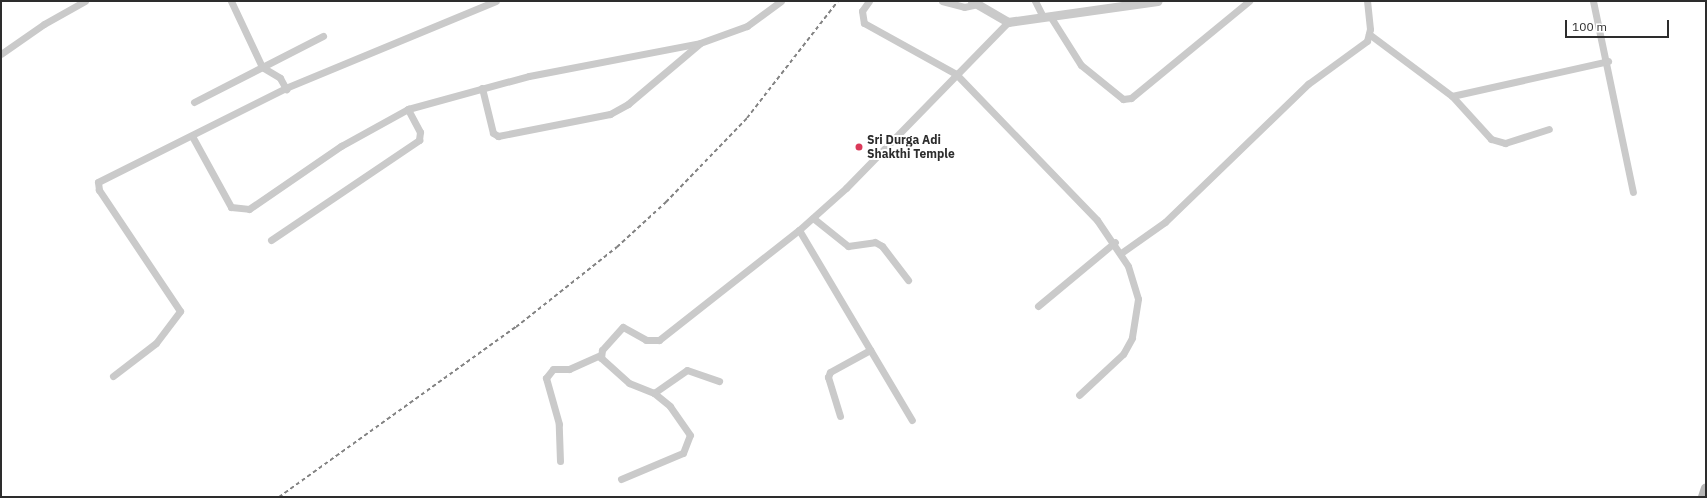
<!DOCTYPE html>
<html>
<head>
<meta charset="utf-8">
<style>
  body { margin:0 }
  #map { position:relative; width:1707px; height:498px; overflow:hidden; background:#fff; font-family:"IBM Plex Sans",sans-serif }
  div>[style] { position:absolute }
  [style*='--x'] { left:calc(var(--x)*1px); top:calc(var(--y)*1px); width:calc(var(--w)*1px); rotate:calc(var(--a)*1deg) }
  .minor>* { height:7px; margin:-3.5px; padding:0 3.5px; transform-origin:3.5px; border-radius:3.5px; background:#cacaca }
  .tertiary>* { height:9px; margin:-4.5px; padding:0 4.5px; transform-origin:4.5px; border-radius:4.5px; background:#cacaca }
  .secondary>* { height:10px; margin:-5px; padding:0 5px; transform-origin:5px; border-radius:5px; background:#b7b7b7 }
  .rail>* { height:2px; margin-top:-1px; transform-origin:0; background:repeating-linear-gradient(90deg,#828282 0 4px,transparent 0 7px) }
  .dots>* { width:11px; height:11px; translate:-50% -50%; box-sizing:border-box; border:2px solid #fff; border-radius:50% }
  span { translate:-50% -50%; white-space:nowrap; text-align:center; line-height:1.15; -webkit-text-stroke:4px #fff; paint-order:stroke }
  .poi-label { font-size:12px; color:#2d2d2d; font-weight:700 }
  .left { translate:0 -50%; text-align:left }
  .frame { position:absolute; inset:0; border:2px solid #2d2d2d; pointer-events:none }
  .scale { position:absolute; left:1565px; top:20px; width:104px; height:18px; box-sizing:border-box; border:2px solid #2d2d2d; border-top:0; padding-left:5px; font-size:12px; line-height:14px; white-space:nowrap; color:#2d2d2d; -webkit-text-stroke:3px #fff; paint-order:stroke }
</style>
</head>
<body>
<div id="map">
  <div class="minor">
    <div style="--x:231;--y:1;--w:73;--a:64.8"></div>
    <div style="--x:262;--y:67;--w:21;--a:31"></div>
    <div style="--x:280;--y:78;--w:13;--a:61"></div>
    <div style="--x:869;--y:1;--w:12;--a:125"></div>
    <div style="--x:862;--y:11;--w:12;--a:81"></div>
    <div style="--x:864;--y:23;--w:105;--a:29"></div>
    <div style="--x:956;--y:74;--w:203;--a:46"></div>
    <div style="--x:1097;--y:220;--w:55;--a:56"></div>
    <div style="--x:1128;--y:266;--w:34;--a:73"></div>
    <div style="--x:1138;--y:299;--w:39;--a:99"></div>
    <div style="--x:1132;--y:338;--w:18;--a:119"></div>
    <div style="--x:1123;--y:354;--w:60;--a:137"></div>
    <div style="--x:942;--y:1;--w:23;--a:15"></div>
    <div style="--x:964;--y:7;--w:14;--a:-12"></div>
    <div style="--x:1035;--y:1;--w:18;--a:63"></div>
    <div style="--x:1593;--y:1;--w:195;--a:78.2"></div>
    <div style="--x:1050;--y:16;--w:58;--a:57.7"></div>
    <div style="--x:1081;--y:65;--w:54;--a:39"></div>
    <div style="--x:1123;--y:99;--w:8;--a:-7"></div>
    <div style="--x:1131;--y:98;--w:153;--a:-39.4"></div>
    <div style="--x:1369;--y:34;--w:104;--a:36.8"></div>
    <div style="--x:1452;--y:96;--w:58;--a:47.8"></div>
    <div style="--x:1491;--y:139;--w:15;--a:16"></div>
    <div style="--x:1505;--y:143;--w:46;--a:-17.7"></div>
    <div style="--x:1;--y:54;--w:52;--a:-34.9"></div>
    <div style="--x:44;--y:24;--w:47;--a:-29.3"></div>
    <div style="--x:482;--y:88;--w:46;--a:76.3"></div>
    <div style="--x:493;--y:133;--w:6;--a:31"></div>
    <div style="--x:498;--y:136;--w:114;--a:-11.1"></div>
    <div style="--x:610;--y:114;--w:21;--a:-29"></div>
    <div style="--x:628;--y:104;--w:93;--a:-40.2"></div>
    <div style="--x:1452;--y:96;--w:160;--a:-12.6"></div>
    <div style="--x:194;--y:102;--w:145;--a:-27.1"></div>
    <div style="--x:192;--y:136;--w:81;--a:61.2"></div>
    <div style="--x:231;--y:207;--w:18;--a:6"></div>
    <div style="--x:249;--y:209;--w:112;--a:-34.4"></div>
    <div style="--x:341;--y:146;--w:77;--a:-28.9"></div>
    <div style="--x:408;--y:109;--w:125;--a:-15.3"></div>
    <div style="--x:529;--y:76;--w:174;--a:-10.9"></div>
    <div style="--x:700;--y:43;--w:50;--a:-19.9"></div>
    <div style="--x:747;--y:26;--w:42;--a:-36.3"></div>
    <div style="--x:813;--y:218;--w:45;--a:38.7"></div>
    <div style="--x:848;--y:246;--w:27;--a:-8"></div>
    <div style="--x:875;--y:242;--w:8;--a:30"></div>
    <div style="--x:882;--y:246;--w:43;--a:52.6"></div>
    <div style="--x:799;--y:230;--w:221;--a:59.3"></div>
    <div style="--x:271;--y:240;--w:179;--a:-34"></div>
    <div style="--x:419;--y:140;--w:8;--a:-83"></div>
    <div style="--x:420;--y:132;--w:26;--a:-118"></div>
    <div style="--x:1121;--y:253;--w:54;--a:-35.2"></div>
    <div style="--x:1165;--y:222;--w:199;--a:-44"></div>
    <div style="--x:1308;--y:84;--w:73;--a:-36.1"></div>
    <div style="--x:1367;--y:41;--w:12;--a:-76"></div>
    <div style="--x:1370;--y:29;--w:28;--a:-96"></div>
    <div style="--x:1038;--y:306;--w:100;--a:-39.7"></div>
    <div style="--x:113;--y:376;--w:54;--a:-37.5"></div>
    <div style="--x:156;--y:343;--w:40;--a:-53"></div>
    <div style="--x:180;--y:311;--w:146;--a:-123.8"></div>
    <div style="--x:99;--y:190;--w:8;--a:-97"></div>
    <div style="--x:98;--y:182;--w:212;--a:-26.6"></div>
    <div style="--x:288;--y:87;--w:225;--a:-22.5"></div>
    <div style="--x:654;--y:393;--w:40;--a:-34.9"></div>
    <div style="--x:687;--y:370;--w:34;--a:19"></div>
    <div style="--x:840;--y:416;--w:41;--a:-107.1"></div>
    <div style="--x:828;--y:377;--w:5;--a:-68"></div>
    <div style="--x:830;--y:372;--w:46;--a:-28.8"></div>
    <div style="--x:560;--y:461;--w:37;--a:-92"></div>
    <div style="--x:559;--y:424;--w:48;--a:-105.8"></div>
    <div style="--x:546;--y:378;--w:11;--a:-52"></div>
    <div style="--x:553;--y:369;--w:16;--a:0"></div>
    <div style="--x:569;--y:369;--w:34;--a:-24"></div>
    <div style="--x:621;--y:479;--w:67;--a:-22.8"></div>
    <div style="--x:683;--y:453;--w:19;--a:-69"></div>
    <div style="--x:690;--y:435;--w:35;--a:-125"></div>
    <div style="--x:670;--y:406;--w:21;--a:-141"></div>
    <div style="--x:654;--y:393;--w:27;--a:-158"></div>
    <div style="--x:629;--y:383;--w:38;--a:-138"></div>
    <div style="--x:601;--y:358;--w:8;--a:-83"></div>
    <div style="--x:602;--y:350;--w:31;--a:-48"></div>
    <div style="--x:623;--y:327;--w:26;--a:29"></div>
    <div style="--x:646;--y:340;--w:13;--a:0"></div>
    <div style="--x:659;--y:340;--w:178;--a:-38.2"></div>
    <div style="--x:799;--y:230;--w:63;--a:-41.8"></div>
    <div style="--x:846;--y:188;--w:232;--a:-45.7"></div>
  </div>
  <div class="tertiary">
    <div style="--x:972;--y:1;--w:42;--a:30.3"></div>
    <div style="--x:1008;--y:22;--w:151;--a:-8"></div>
  </div>
  <div class="secondary">
    <div style="--x:1703;--y:497;--w:9;--a:-72"></div>
  </div>
  <div class="rail">
    <div style="--x:279;--y:497;--w:292;--a:-35.7"></div>
    <div style="--x:516;--y:327;--w:129;--a:-38.4"></div>
    <div style="--x:617;--y:247;--w:67;--a:-42.6"></div>
    <div style="--x:666;--y:202;--w:117;--a:-46"></div>
    <div style="--x:747;--y:118;--w:148;--a:-52.1"></div>
  </div>
  <div class="dots">
    <div style="left:859px;top:147px;background:#da3959"></div>
  </div>
  <div class="poi-label">
    <span class="left" style="left:867px;top:147px">Sri Durga Adi<br>Shakthi Temple</span>
  </div>
  <div class="frame"></div>
  <div class="scale">100 m</div>
</div>
</body>
</html>
